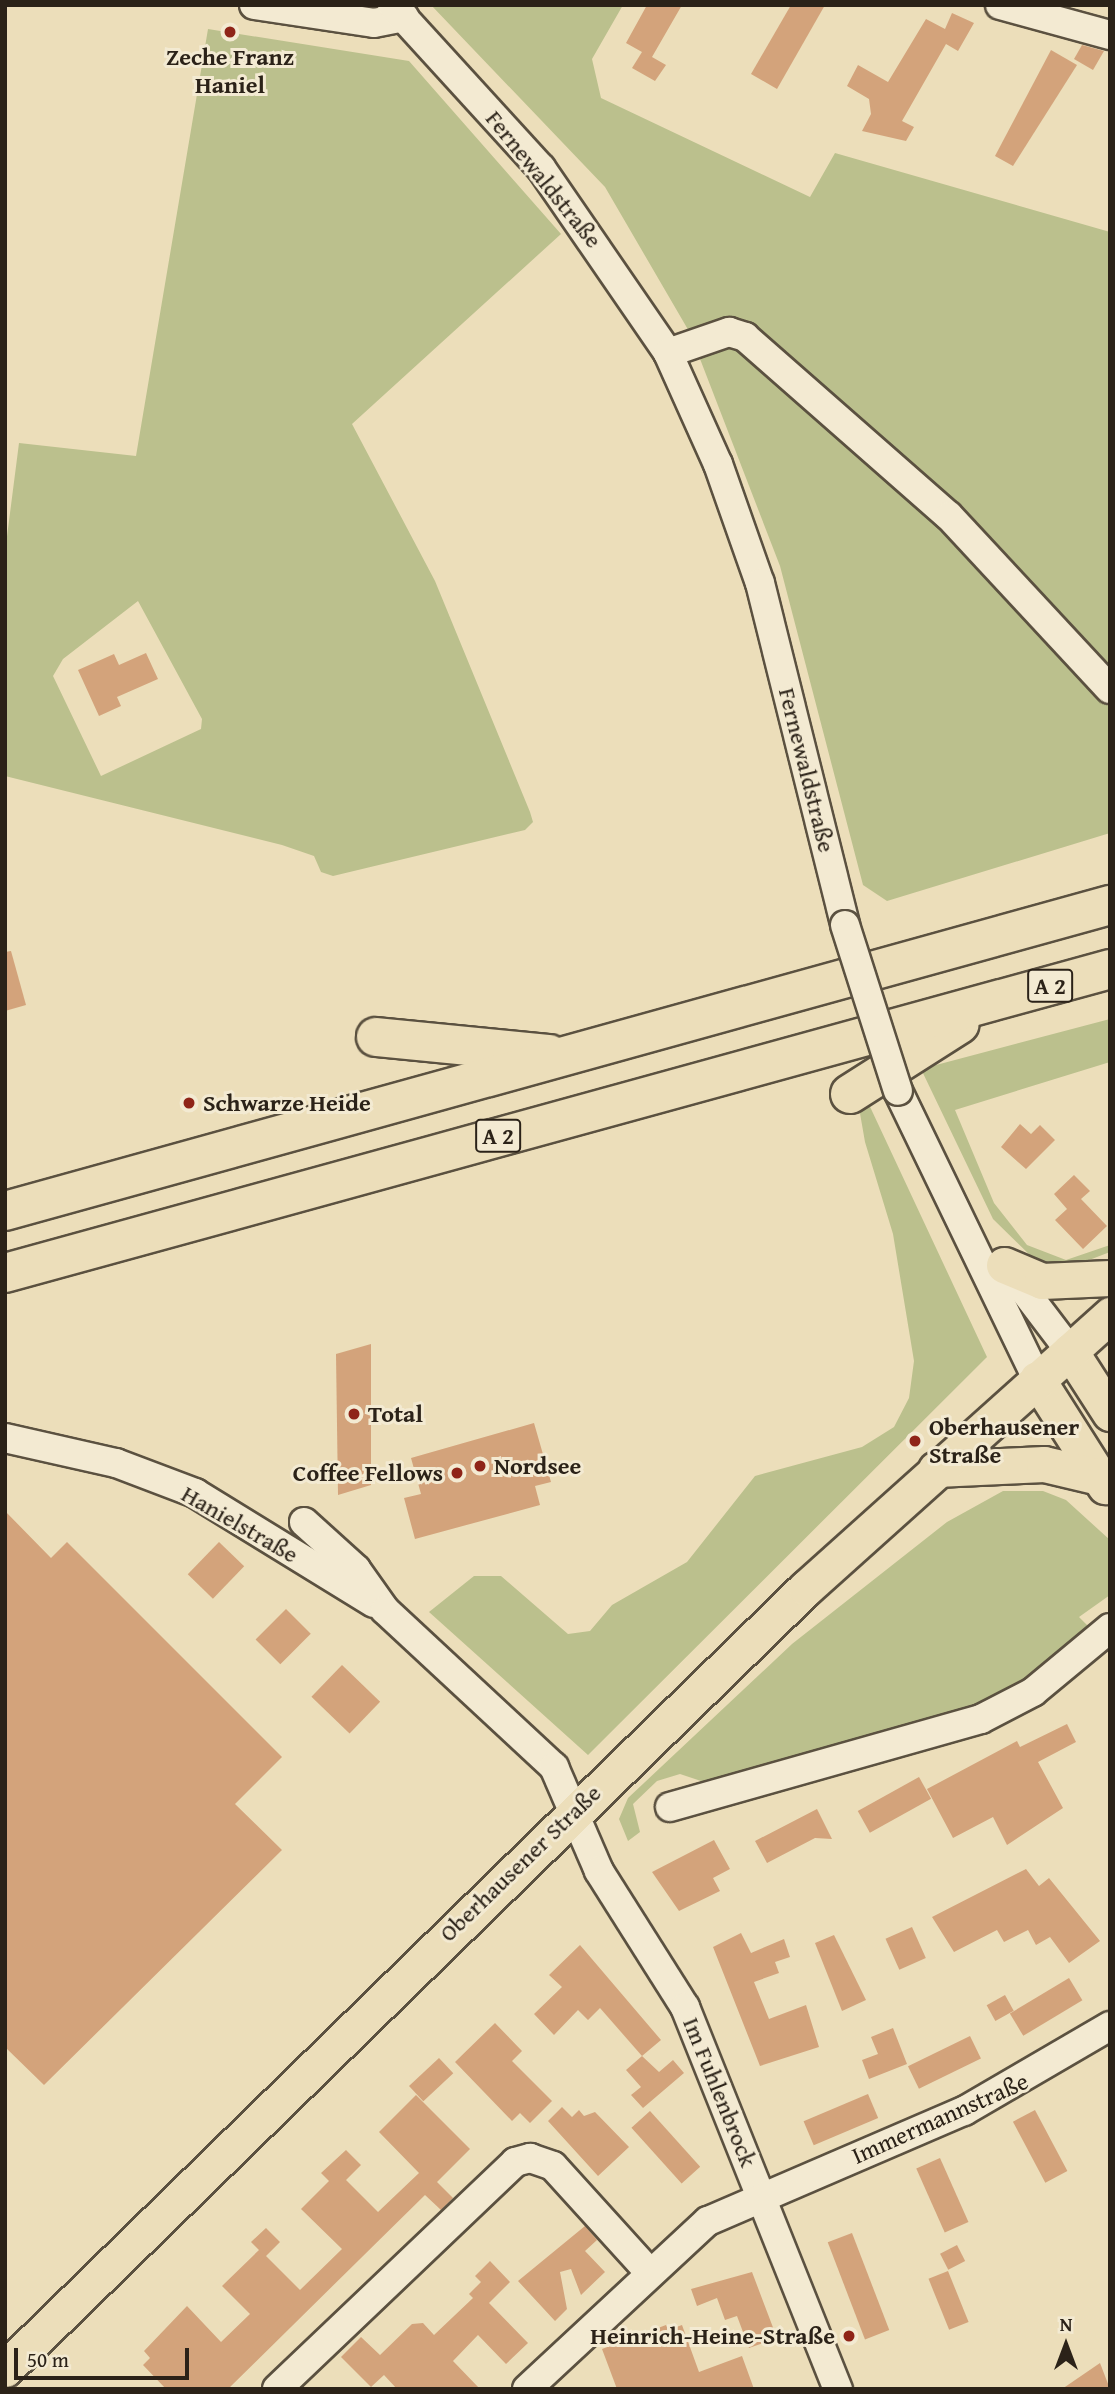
<!DOCTYPE html>
<html>
<head>
<meta charset="utf-8">
<style>
  body { margin:0 }
  #map { position:relative; width:1115px; height:2394px; overflow:hidden; background:#ecdeba; font-family:"Gentium Book Plus",serif }
  div>[style] { position:absolute }
  [style*='--x'] { left:calc(var(--x)*1px); top:calc(var(--y)*1px); width:calc(var(--w)*1px); rotate:calc(var(--a)*1deg) }
  .green>* { inset:0; background:#bbc08d }
  .building>* { inset:0; background:#d3a37b; transform-origin:0 0 }
  .roads { filter:drop-shadow(2px 0 #5b5140) drop-shadow(-2px 0 #5b5140) drop-shadow(0 2px #5b5140) drop-shadow(0 -2px #5b5140) }
  .minor>* { height:28px; margin:-14px; padding:0 14px; transform-origin:14px; border-radius:14px; background:#f3ead2 }
  .major>* { height:35px; margin:-17.5px; padding:0 17.5px; transform-origin:17.5px; border-radius:17.5px; background:#ecdeba }
  .highway>* { height:38px; margin:-19px; padding:0 19px; transform-origin:19px; border-radius:19px; background:#ecdeba }
  .bridges { filter:drop-shadow(2px 0 #5b5140) drop-shadow(-2px 0 #5b5140) drop-shadow(0 2px #5b5140) drop-shadow(0 -2px #5b5140) }
  .minor-bridge>* { height:28px; margin:-14px; padding:0 14px; transform-origin:14px; border-radius:14px; background:#f3ead2 }
  .dots>* { width:19px; height:19px; translate:-50% -50%; box-sizing:border-box; border:4px solid #f3ead2; border-radius:50% }
  span { translate:-50% -50%; white-space:nowrap; text-align:center; line-height:1.15; -webkit-text-stroke:6px #f3ead2; paint-order:stroke }
  .shield-label span { padding:2px 5px; background:#f3ead2; border:2px solid; border-radius:5px; -webkit-text-stroke-width:0 }
  .shield-label { font-size:23px; color:#2b2218; font-weight:700 }
  .poi-label { font-size:24px; color:#2b2218; font-weight:700 }
  .left { translate:0 -50%; text-align:left }
  .right { translate:-100% -50%; text-align:right }
  .street-label { font-size:24px; color:#2b2218 }
  .frame { position:absolute; inset:0; border:7px solid #2b2218; pointer-events:none }
  .north { position:absolute; left:1031px; top:2310px; width:70px; height:70px; -webkit-text-stroke:5px #f3ead2; paint-order:stroke; rotate:0deg; font-size:19px; font-weight:700; line-height:28px; text-align:center; color:#2b2218 }
  .north::after { content:''; display:block; margin:auto; width:24px; height:32px; background:#2b2218; clip-path:polygon(50% 0,100% 100%,50% 72%,0 100%) }
  .scale { position:absolute; left:14px; top:2348px; width:175px; height:32px; box-sizing:border-box; border:4px solid #2b2218; border-top:0; padding-left:9px; font-size:21px; line-height:24px; white-space:nowrap; color:#2b2218; -webkit-text-stroke:5px #f3ead2; paint-order:stroke }
</style>
</head>
<body>
<div id="map">
  <div class="green">
    <div style="clip-path:polygon(431px 5px,623px 5px,592px 59px,601px 98px,810px 197px,835px 153px,1110px 232px,1110px 833px,887px 901px,863px 885px,780px 566px,690px 333px,605px 187px)"></div>
    <div style="clip-path:polygon(evenodd,208px 29px,409px 61px,561px 234px,352px 424px,435px 581px,530px 812px,533px 822px,525px 830px,333px 876px,321px 872px,314px 856px,282px 845px,5px 776px,5px 552px,19px 443px,136px 456px,208px 29px,138px 601px,202px 719px,201px 729px,101px 776px,53px 676px,63px 659px,138px 601px)"></div>
    <div style="clip-path:polygon(1110px 1019px,1110px 1062px,955px 1110px,994px 1203px,1027px 1245px,1066px 1260px,1110px 1245px,1110px 1252px,1063px 1270px,1037px 1262px,993px 1219px,921px 1069px)"></div>
    <div style="clip-path:polygon(865px 1096px,987px 1357px,588px 1755px,429px 1612px,474px 1576px,501px 1576px,568px 1634px,590px 1631px,612px 1605px,687px 1562px,755px 1476px,862px 1447px,894px 1427px,909px 1398px,914px 1361px,893px 1234px,865px 1142px,858px 1102px)"></div>
    <div style="clip-path:polygon(1003px 1491px,1043px 1491px,1066px 1500px,1110px 1540px,1110px 1595px,1079px 1617px,1094px 1632px,991px 1705px,707px 1783px,680px 1774px,657px 1781px,633px 1804px,640px 1832px,628px 1841px,619px 1819px,628px 1798px,792px 1644px,947px 1522px)"></div>
  </div>
  <div class="building">
    <div style="clip-path:polygon(647px 5px,682px 5px,652px 57px,666px 65px,655px 81px,632px 68px,642px 52px,626px 43px)"></div>
    <div style="clip-path:polygon(791px 5px,825px 5px,777px 89px,751px 74px)"></div>
    <div style="clip-path:polygon(952px 13px,974px 23px,958px 51px,946px 44px,902px 121px,914px 127px,906px 141px,862px 131px,871px 114px,869px 99px,847px 86px,858px 65px,888px 82px,926px 19px,945px 29px)"></div>
    <div style="clip-path:polygon(1082px 45px,1104px 51px,1093px 70px,1074px 59px)"></div>
    <div style="clip-path:polygon(1051px 50px,1077px 65px,1013px 166px,995px 156px)"></div>
    <div style="clip-path:polygon(146px 653px,158px 679px,117px 697px,121px 706px,99px 716px,78px 670px,114px 654px,119px 665px)"></div>
    <div style="clip-path:polygon(11px 951px,26px 1005px,5px 1011px,5px 952px)"></div>
    <div style="clip-path:polygon(1020px 1124px,1031px 1134px,1040px 1125px,1055px 1140px,1026px 1169px,1001px 1147px)"></div>
    <div style="clip-path:polygon(1074px 1175px,1090px 1191px,1081px 1199px,1107px 1226px,1083px 1249px,1055px 1220px,1067px 1209px,1054px 1194px)"></div>
    <div style="clip-path:polygon(371px 1344px,371px 1485px,338px 1495px,336px 1354px)"></div>
    <div style="clip-path:polygon(534px 1423px,551px 1482px,535px 1486px,540px 1505px,415px 1539px,404px 1498px,421px 1494px,411px 1458px)"></div>
    <div style="clip-path:polygon(5px 1511px,51px 1558px,67px 1542px,282px 1757px,235px 1804px,282px 1850px,44px 2085px,5px 2047px)"></div>
    <div style="left:219px;top:1542px;width:35px;height:45px;rotate:44deg"></div>
    <div style="left:286px;top:1609px;width:35px;height:43px;rotate:45deg"></div>
    <div style="left:342px;top:1665px;width:53px;height:44px;rotate:44deg"></div>
    <div style="clip-path:polygon(1067px 1724px,1076px 1742px,1038px 1762px,1063px 1808px,1007px 1845px,993px 1817px,953px 1838px,927px 1789px,1017px 1741px,1020px 1747px)"></div>
    <div style="left:919px;top:1777px;width:25px;height:70px;rotate:61deg"></div>
    <div style="clip-path:polygon(817px 1809px,832px 1839px,815px 1838px,767px 1863px,755px 1841px)"></div>
    <div style="clip-path:polygon(714px 1840px,730px 1869px,713px 1878px,720px 1891px,679px 1911px,652px 1872px)"></div>
    <div style="clip-path:polygon(1026px 1869px,1039px 1886px,1049px 1878px,1100px 1941px,1069px 1963px,1050px 1937px,1036px 1945px,1028px 1930px,1004px 1942px,997px 1930px,954px 1952px,932px 1917px)"></div>
    <div style="left:912px;top:1927px;width:34px;height:29px;rotate:66deg"></div>
    <div style="clip-path:polygon(741px 1933px,751px 1953px,784px 1939px,790px 1957px,775px 1962px,779px 1973px,754px 1982px,769px 2019px,806px 2005px,819px 2047px,760px 2066px,713px 1947px)"></div>
    <div style="clip-path:polygon(834px 1935px,866px 2000px,842px 2011px,815px 1943px)"></div>
    <div style="clip-path:polygon(580px 1945px,661px 2040px,642px 2056px,659px 2072px,673px 2060px,684px 2073px,643px 2108px,631px 2095px,641px 2087px,626px 2070px,642px 2056px,600px 2008px,588px 2020px,578px 2010px,554px 2035px,534px 2014px,562px 1987px,549px 1975px)"></div>
    <div style="left:1069px;top:1978px;width:26px;height:69px;rotate:59deg"></div>
    <div style="left:1005px;top:1995px;width:18px;height:21px;rotate:61deg"></div>
    <div style="clip-path:polygon(495px 2023px,522px 2051px,512px 2061px,552px 2101px,530px 2123px,520px 2113px,512px 2121px,455px 2062px)"></div>
    <div style="clip-path:polygon(893px 2028px,907px 2064px,869px 2079px,862px 2060px,878px 2054px,871px 2037px)"></div>
    <div style="left:970px;top:2036px;width:25px;height:69px;rotate:64deg"></div>
    <div style="left:439px;top:2058px;width:21px;height:41px;rotate:47deg"></div>
    <div style="left:868px;top:2094px;width:26px;height:70px;rotate:67deg"></div>
    <div style="clip-path:polygon(416px 2095px,470px 2149px,437px 2182px,453px 2198px,441px 2210px,425px 2195px,228px 2389px,166px 2389px,143px 2365px,150px 2358px,144px 2351px,187px 2306px,221px 2342px,250px 2314px,222px 2286px,259px 2250px,251px 2242px,266px 2228px,280px 2242px,266px 2256px,300px 2290px,342px 2249px,301px 2209px,329px 2181px,321px 2173px,346px 2150px,361px 2165px,346px 2180px,378px 2212px,419px 2173px,379px 2132px)"></div>
    <div style="clip-path:polygon(562px 2107px,572px 2117px,579px 2110px,584px 2116px,595px 2112px,629px 2147px,598px 2176px,548px 2121px)"></div>
    <div style="left:1035px;top:2110px;width:69px;height:25px;rotate:62deg"></div>
    <div style="left:650px;top:2111px;width:75px;height:25px;rotate:48deg"></div>
    <div style="left:940px;top:2158px;width:70px;height:26px;rotate:66deg"></div>
    <div style="clip-path:polygon(585px 2226px,597px 2240px,585px 2251px,605px 2272px,581px 2295px,571px 2269px,560px 2272px,567px 2309px,555px 2321px,518px 2281px)"></div>
    <div style="left:852px;top:2233px;width:104px;height:26px;rotate:69deg"></div>
    <div style="left:957px;top:2245px;width:18px;height:19px;rotate:63deg"></div>
    <div style="clip-path:polygon(490px 2261px,510px 2282px,489px 2303px,528px 2343px,506px 2364px,478px 2335px,453px 2361px,480px 2389px,397px 2389px,384px 2375px,371px 2387px,341px 2357px,361px 2337px,380px 2355px,412px 2324px,423px 2323px,434px 2335px,473px 2298px,469px 2294px,481px 2282px,475px 2276px)"></div>
    <div style="left:948px;top:2271px;width:55px;height:21px;rotate:68deg"></div>
    <div style="clip-path:polygon(752px 2272px,777px 2338px,749px 2348px,737px 2316px,725px 2320px,717px 2298px,697px 2306px,691px 2289px)"></div>
    <div style="clip-path:polygon(666px 2325px,668px 2330px,682px 2325px,699px 2372px,742px 2356px,754px 2389px,617px 2389px,602px 2349px)"></div>
    <div style="clip-path:polygon(1100px 2363px,1110px 2389px,1062px 2389px)"></div>
  </div>
  <div class="roads">
    <div class="minor">
      <div style="--x:254;--y:5;--w:121;--a:8.5"></div>
      <div style="--x:374;--y:23;--w:31;--a:-11"></div>
      <div style="--x:392;--y:5;--w:221;--a:47.6"></div>
      <div style="--x:541;--y:168;--w:224;--a:55.5"></div>
      <div style="--x:668;--y:353;--w:122;--a:65.8"></div>
      <div style="--x:718;--y:464;--w:126;--a:70.6"></div>
      <div style="--x:760;--y:583;--w:352;--a:76"></div>
      <div style="--x:1000;--y:5;--w:114;--a:15.3"></div>
      <div style="--x:668;--y:353;--w:65;--a:-19"></div>
      <div style="--x:729;--y:332;--w:17;--a:17"></div>
      <div style="--x:745;--y:337;--w:271;--a:41.3"></div>
      <div style="--x:949;--y:516;--w:236;--a:47.1"></div>
      <div style="--x:898;--y:1091;--w:320;--a:64.2"></div>
      <div style="--x:1004;--y:1264;--w:109;--a:52.8"></div>
      <div style="--x:5;--y:1438;--w:114;--a:12.7"></div>
      <div style="--x:116;--y:1463;--w:85;--a:20.8"></div>
      <div style="--x:195;--y:1493;--w:210;--a:31.6"></div>
      <div style="--x:304;--y:1522;--w:70;--a:42.1"></div>
      <div style="--x:356;--y:1569;--w:50;--a:54.7"></div>
      <div style="--x:385;--y:1610;--w:231;--a:42.9"></div>
      <div style="--x:554;--y:1767;--w:113;--a:66.6"></div>
      <div style="--x:599;--y:1871;--w:161;--a:57.7"></div>
      <div style="--x:685;--y:2007;--w:412;--a:68.2"></div>
      <div style="--x:670;--y:1807;--w:323;--a:-15.8"></div>
      <div style="--x:981;--y:1719;--w:59;--a:-27.4"></div>
      <div style="--x:1033;--y:1692;--w:100;--a:-39.7"></div>
      <div style="--x:277;--y:2389;--w:329;--a:-43.6"></div>
      <div style="--x:515;--y:2162;--w:16;--a:-15"></div>
      <div style="--x:530;--y:2158;--w:24;--a:19"></div>
      <div style="--x:553;--y:2166;--w:143;--a:47.8"></div>
      <div style="--x:527;--y:2389;--w:247;--a:-42.9"></div>
      <div style="--x:708;--y:2221;--w:279;--a:-23.3"></div>
      <div style="--x:964;--y:2111;--w:169;--a:-30.2"></div>
    </div>
    <div class="major">
      <div style="--x:1004;--y:1265;--w:41;--a:22.8"></div>
      <div style="--x:1042;--y:1281;--w:68;--a:-2.5"></div>
      <div style="--x:1070;--y:1351;--w:74;--a:57.2"></div>
      <div style="--x:1037;--y:1379;--w:127;--a:57.6"></div>
      <div style="--x:936;--y:1469;--w:108;--a:-2.7"></div>
      <div style="--x:1044;--y:1464;--w:52;--a:13.2"></div>
      <div style="--x:5;--y:2369;--w:1119;--a:-44.28"></div>
      <div style="--x:806;--y:1588;--w:409;--a:-41.9"></div>
    </div>
    <div class="highway">
      <div style="--x:376;--y:1037;--w:174;--a:5.6"></div>
      <div style="--x:850;--y:1094;--w:130;--a:-32.5"></div>
      <div style="--x:5;--y:1211;--w:1147;--a:-15.48"></div>
      <div style="--x:5;--y:1273;--w:1146;--a:-15.38"></div>
    </div>
  </div>
  <div class="bridges">
    <div class="minor-bridge">
      <div style="--x:845;--y:925;--w:174;--a:72.3"></div>
    </div>
  </div>
  <div class="dots">
    <div style="left:230px;top:32px;background:#8f2418"></div>
    <div style="left:189px;top:1103px;background:#8f2418"></div>
    <div style="left:354px;top:1414px;background:#8f2418"></div>
    <div style="left:915px;top:1441px;background:#8f2418"></div>
    <div style="left:480px;top:1466px;background:#8f2418"></div>
    <div style="left:457px;top:1473px;background:#8f2418"></div>
    <div style="left:849px;top:2336px;background:#8f2418"></div>
  </div>
  <div class="shield-label">
    <span style="left:1050px;top:986px">A 2</span>
    <span style="left:498px;top:1136px">A 2</span>
  </div>
  <div class="poi-label">
    <span style="left:230px;top:71px">Zeche Franz<br>Haniel</span>
    <span class="left" style="left:203px;top:1103px">Schwarze Heide</span>
    <span class="left" style="left:368px;top:1414px">Total</span>
    <span class="left" style="left:929px;top:1441px">Oberhausener<br>Straße</span>
    <span class="left" style="left:494px;top:1466px">Nordsee</span>
    <span class="right" style="left:443px;top:1473px">Coffee Fellows</span>
    <span class="right" style="left:835px;top:2336px">Heinrich-Heine-Straße</span>
  </div>
  <div class="street-label">
    <span style="left:544px;top:179px;rotate:51deg">Fernewaldstraße</span>
    <span style="left:807px;top:770px;rotate:76deg">Fernewaldstraße</span>
    <span style="left:240px;top:1524px;rotate:30deg">Hanielstraße</span>
    <span style="left:520px;top:1863px;rotate:-44deg">Oberhausener Straße</span>
    <span style="left:720px;top:2092px;rotate:68deg">Im Fuhlenbrock</span>
    <span style="left:940px;top:2118px;rotate:-24deg">Immermannstraße</span>
  </div>
  <div class="frame"></div>
  <div class="north">N</div>
  <div class="scale">50 m</div>
</div>
</body>
</html>
